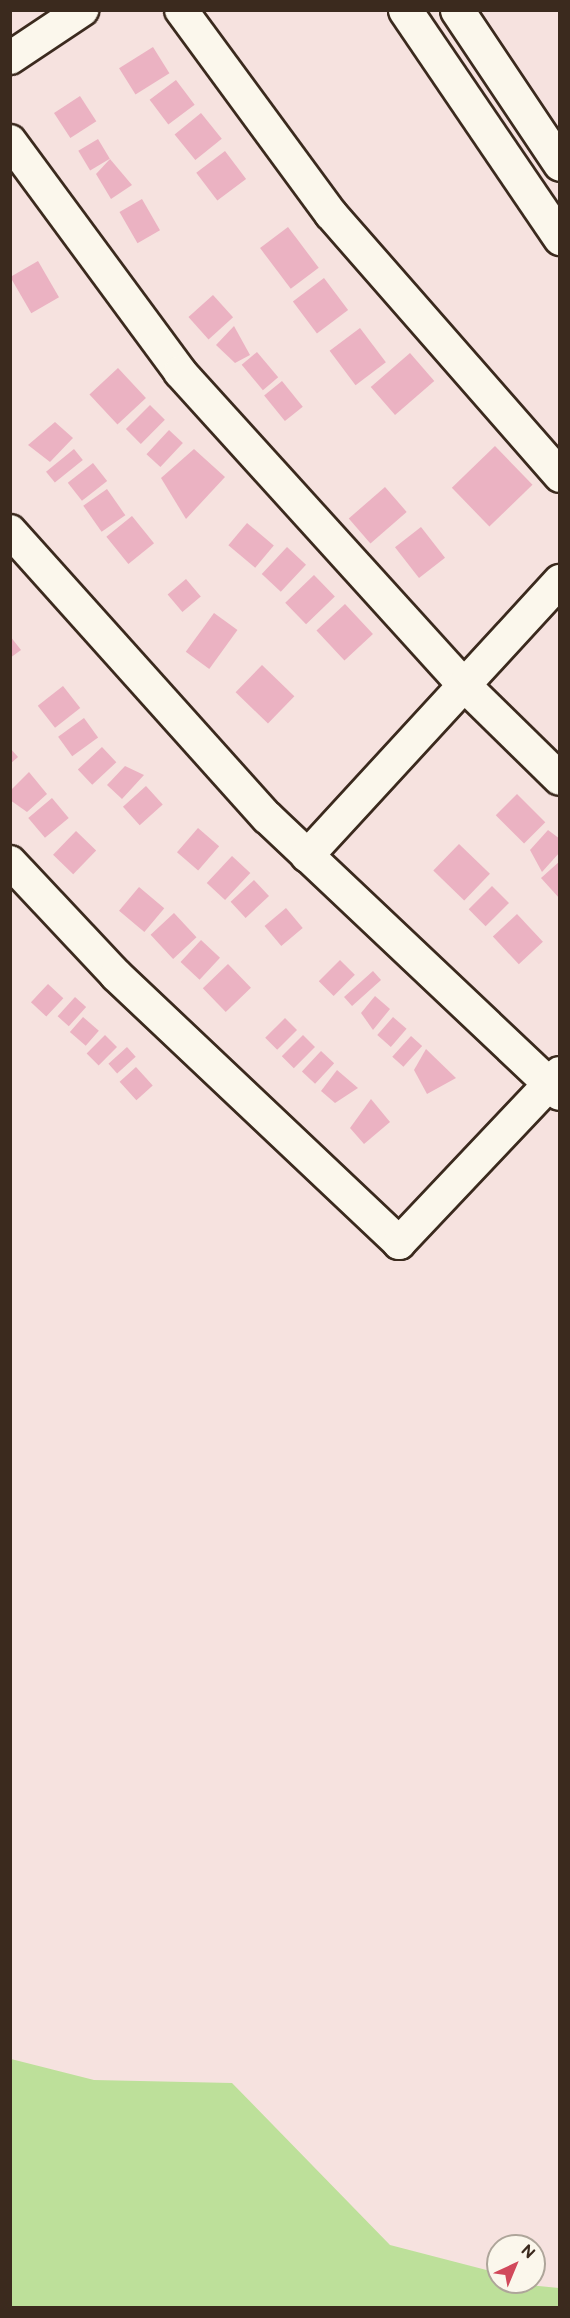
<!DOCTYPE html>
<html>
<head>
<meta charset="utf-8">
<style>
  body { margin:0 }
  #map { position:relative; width:570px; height:2318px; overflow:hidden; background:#f6e2df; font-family:"Balsamiq Sans",sans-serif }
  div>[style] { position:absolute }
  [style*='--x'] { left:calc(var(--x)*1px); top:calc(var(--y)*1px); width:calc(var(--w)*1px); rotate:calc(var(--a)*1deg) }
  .green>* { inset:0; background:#bde09a }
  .building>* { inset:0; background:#ebb2c2; transform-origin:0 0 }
  .roads { filter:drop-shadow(2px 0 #3b2a1e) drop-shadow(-2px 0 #3b2a1e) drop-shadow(0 2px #3b2a1e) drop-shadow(0 -2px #3b2a1e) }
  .street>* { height:32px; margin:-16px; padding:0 16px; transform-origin:16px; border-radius:16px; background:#fbf7ec }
  .secondary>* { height:33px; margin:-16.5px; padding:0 16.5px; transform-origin:16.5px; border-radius:16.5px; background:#fbf7ec }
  span { translate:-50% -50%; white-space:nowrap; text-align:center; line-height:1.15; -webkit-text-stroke:5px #fbf7ec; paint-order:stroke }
  .frame { position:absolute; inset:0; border:12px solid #3b2a1e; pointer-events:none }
  .north { position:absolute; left:486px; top:2234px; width:60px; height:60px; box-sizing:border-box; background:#fbf7ec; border:2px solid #aea59a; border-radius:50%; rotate:44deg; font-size:16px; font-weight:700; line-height:24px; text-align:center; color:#3b2a1e }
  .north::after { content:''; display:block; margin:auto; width:21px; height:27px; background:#d1495b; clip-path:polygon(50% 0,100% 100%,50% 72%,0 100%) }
</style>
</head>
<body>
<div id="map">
  <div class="green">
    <div style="clip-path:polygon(11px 2059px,94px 2080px,232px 2083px,390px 2245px,498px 2273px,498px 2282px,559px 2288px,559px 2307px,11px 2307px)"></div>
  </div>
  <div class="building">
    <div style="left:153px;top:47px;width:31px;height:40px;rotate:58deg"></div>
    <div style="left:176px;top:80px;width:31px;height:33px;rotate:53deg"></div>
    <div style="left:80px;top:96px;width:30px;height:31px;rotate:57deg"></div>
    <div style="left:201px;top:113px;width:33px;height:34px;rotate:51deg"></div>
    <div style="left:98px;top:139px;width:23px;height:23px;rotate:59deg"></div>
    <div style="left:225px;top:151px;width:35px;height:36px;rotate:53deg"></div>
    <div style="clip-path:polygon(110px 159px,132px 185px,111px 199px,96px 174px)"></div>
    <div style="left:142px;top:199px;width:36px;height:26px;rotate:60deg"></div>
    <div style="left:288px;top:227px;width:51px;height:35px;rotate:53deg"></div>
    <div style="left:38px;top:261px;width:42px;height:32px;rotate:60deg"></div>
    <div style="left:324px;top:278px;width:40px;height:39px;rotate:53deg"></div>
    <div style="left:213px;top:295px;width:30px;height:33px;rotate:48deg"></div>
    <div style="clip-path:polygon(234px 326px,250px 355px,235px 363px,216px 345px)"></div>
    <div style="left:360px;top:328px;width:43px;height:38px;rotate:53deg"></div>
    <div style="left:257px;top:352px;width:33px;height:20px;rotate:50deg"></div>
    <div style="left:410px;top:353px;width:37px;height:52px;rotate:49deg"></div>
    <div style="left:118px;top:368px;width:41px;height:39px;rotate:47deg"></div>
    <div style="left:282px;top:381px;width:33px;height:23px;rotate:51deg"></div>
    <div style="left:150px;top:405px;width:21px;height:34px;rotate:45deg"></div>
    <div style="clip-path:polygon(55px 422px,73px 438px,50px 462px,28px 445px)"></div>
    <div style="left:169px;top:430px;width:19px;height:33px;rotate:43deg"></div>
    <div style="left:495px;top:446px;width:54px;height:60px;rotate:46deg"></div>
    <div style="left:74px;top:449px;width:14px;height:36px;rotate:51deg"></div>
    <div style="clip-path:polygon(194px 449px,225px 477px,186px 519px,161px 478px)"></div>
    <div style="left:93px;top:463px;width:23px;height:32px;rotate:52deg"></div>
    <div style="left:385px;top:487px;width:33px;height:48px;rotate:49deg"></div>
    <div style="left:107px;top:489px;width:32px;height:29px;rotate:55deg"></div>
    <div style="left:132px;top:516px;width:35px;height:33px;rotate:51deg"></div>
    <div style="left:247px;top:523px;width:35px;height:29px;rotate:40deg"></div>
    <div style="left:421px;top:527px;width:39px;height:33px;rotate:52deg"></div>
    <div style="left:287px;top:547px;width:26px;height:37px;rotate:43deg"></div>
    <div style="left:314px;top:575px;width:30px;height:40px;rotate:46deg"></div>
    <div style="left:186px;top:579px;width:23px;height:24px;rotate:50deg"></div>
    <div style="left:345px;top:604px;width:41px;height:39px;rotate:47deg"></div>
    <div style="left:214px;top:613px;width:29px;height:48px;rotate:36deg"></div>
    <div style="clip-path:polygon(10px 636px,21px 650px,10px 658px)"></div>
    <div style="left:262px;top:665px;width:45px;height:38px;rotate:44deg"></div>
    <div style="left:63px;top:686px;width:28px;height:32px;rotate:52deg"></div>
    <div style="left:84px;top:718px;width:24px;height:32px;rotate:54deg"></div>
    <div style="left:102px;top:747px;width:21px;height:33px;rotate:47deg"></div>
    <div style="clip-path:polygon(10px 748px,18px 757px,10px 764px)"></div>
    <div style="clip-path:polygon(125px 766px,144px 775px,122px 799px,107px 785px)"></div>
    <div style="clip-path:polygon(29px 772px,47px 794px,27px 812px,10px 800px,10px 791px)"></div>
    <div style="left:146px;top:786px;width:25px;height:31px;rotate:48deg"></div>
    <div style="left:517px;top:794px;width:40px;height:30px;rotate:45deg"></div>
    <div style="left:52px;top:798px;width:26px;height:31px;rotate:50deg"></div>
    <div style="left:198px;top:828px;width:28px;height:32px;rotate:41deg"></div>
    <div style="clip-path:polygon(548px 830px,560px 839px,560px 852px,542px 872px,530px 850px)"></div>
    <div style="left:76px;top:831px;width:28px;height:33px;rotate:44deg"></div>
    <div style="left:459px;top:844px;width:43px;height:37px;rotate:44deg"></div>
    <div style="left:232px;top:856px;width:25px;height:37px;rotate:43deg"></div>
    <div style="clip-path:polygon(560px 861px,560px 899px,541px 878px)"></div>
    <div style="left:254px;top:880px;width:22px;height:32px;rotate:47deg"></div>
    <div style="left:492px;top:886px;width:24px;height:33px;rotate:45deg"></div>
    <div style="left:139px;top:887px;width:33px;height:31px;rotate:40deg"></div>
    <div style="left:286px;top:908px;width:26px;height:28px;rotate:50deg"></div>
    <div style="left:174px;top:913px;width:33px;height:32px;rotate:47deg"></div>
    <div style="left:517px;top:914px;width:38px;height:33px;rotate:47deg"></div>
    <div style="left:201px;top:940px;width:26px;height:30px;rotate:43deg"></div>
    <div style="left:340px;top:960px;width:21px;height:30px;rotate:45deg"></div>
    <div style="left:228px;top:964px;width:33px;height:35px;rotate:46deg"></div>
    <div style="left:373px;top:971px;width:12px;height:39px;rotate:48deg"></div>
    <div style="left:48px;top:984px;width:21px;height:25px;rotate:43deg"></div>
    <div style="clip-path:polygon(375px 996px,390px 1009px,373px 1030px,361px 1013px)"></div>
    <div style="left:75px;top:997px;width:15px;height:26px;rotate:42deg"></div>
    <div style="left:83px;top:1017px;width:21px;height:20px;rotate:41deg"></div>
    <div style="left:393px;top:1017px;width:18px;height:24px;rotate:41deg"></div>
    <div style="left:285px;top:1018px;width:17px;height:28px;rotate:45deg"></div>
    <div style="left:105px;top:1035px;width:17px;height:26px;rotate:45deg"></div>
    <div style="left:303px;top:1035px;width:17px;height:30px;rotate:45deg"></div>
    <div style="left:411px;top:1036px;width:15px;height:28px;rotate:42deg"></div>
    <div style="left:127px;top:1047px;width:13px;height:25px;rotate:48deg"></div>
    <div style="clip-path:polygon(426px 1049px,456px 1078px,427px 1094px,414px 1070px)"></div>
    <div style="left:321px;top:1051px;width:18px;height:28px;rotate:43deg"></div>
    <div style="left:136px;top:1067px;width:25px;height:22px;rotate:48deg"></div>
    <div style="clip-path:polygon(337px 1070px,358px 1088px,335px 1103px,321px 1091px)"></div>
    <div style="clip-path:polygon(371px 1099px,390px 1122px,364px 1144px,350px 1128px)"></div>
  </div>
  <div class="roads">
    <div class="street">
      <div style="--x:181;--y:10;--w:253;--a:53.7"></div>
      <div style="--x:331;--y:214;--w:348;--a:48.8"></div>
      <div style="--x:10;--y:58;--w:87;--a:-33.7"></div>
      <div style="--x:10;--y:141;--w:287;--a:53.6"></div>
      <div style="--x:180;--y:372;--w:423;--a:47.8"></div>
      <div style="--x:464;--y:685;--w:134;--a:44.4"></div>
      <div style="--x:10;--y:531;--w:385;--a:48.1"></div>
      <div style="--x:267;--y:817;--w:403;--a:43.4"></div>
      <div style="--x:307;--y:856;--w:374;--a:-47.4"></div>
      <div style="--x:10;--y:862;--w:155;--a:46.8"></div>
      <div style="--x:116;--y:975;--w:390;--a:43.4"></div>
      <div style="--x:399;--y:1243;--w:234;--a:-46.6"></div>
    </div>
    <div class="secondary">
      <div style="--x:405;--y:10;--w:276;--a:55.8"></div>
      <div style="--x:457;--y:10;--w:185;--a:56.2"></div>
    </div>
  </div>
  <div class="frame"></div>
  <div class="north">N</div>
</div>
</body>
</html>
